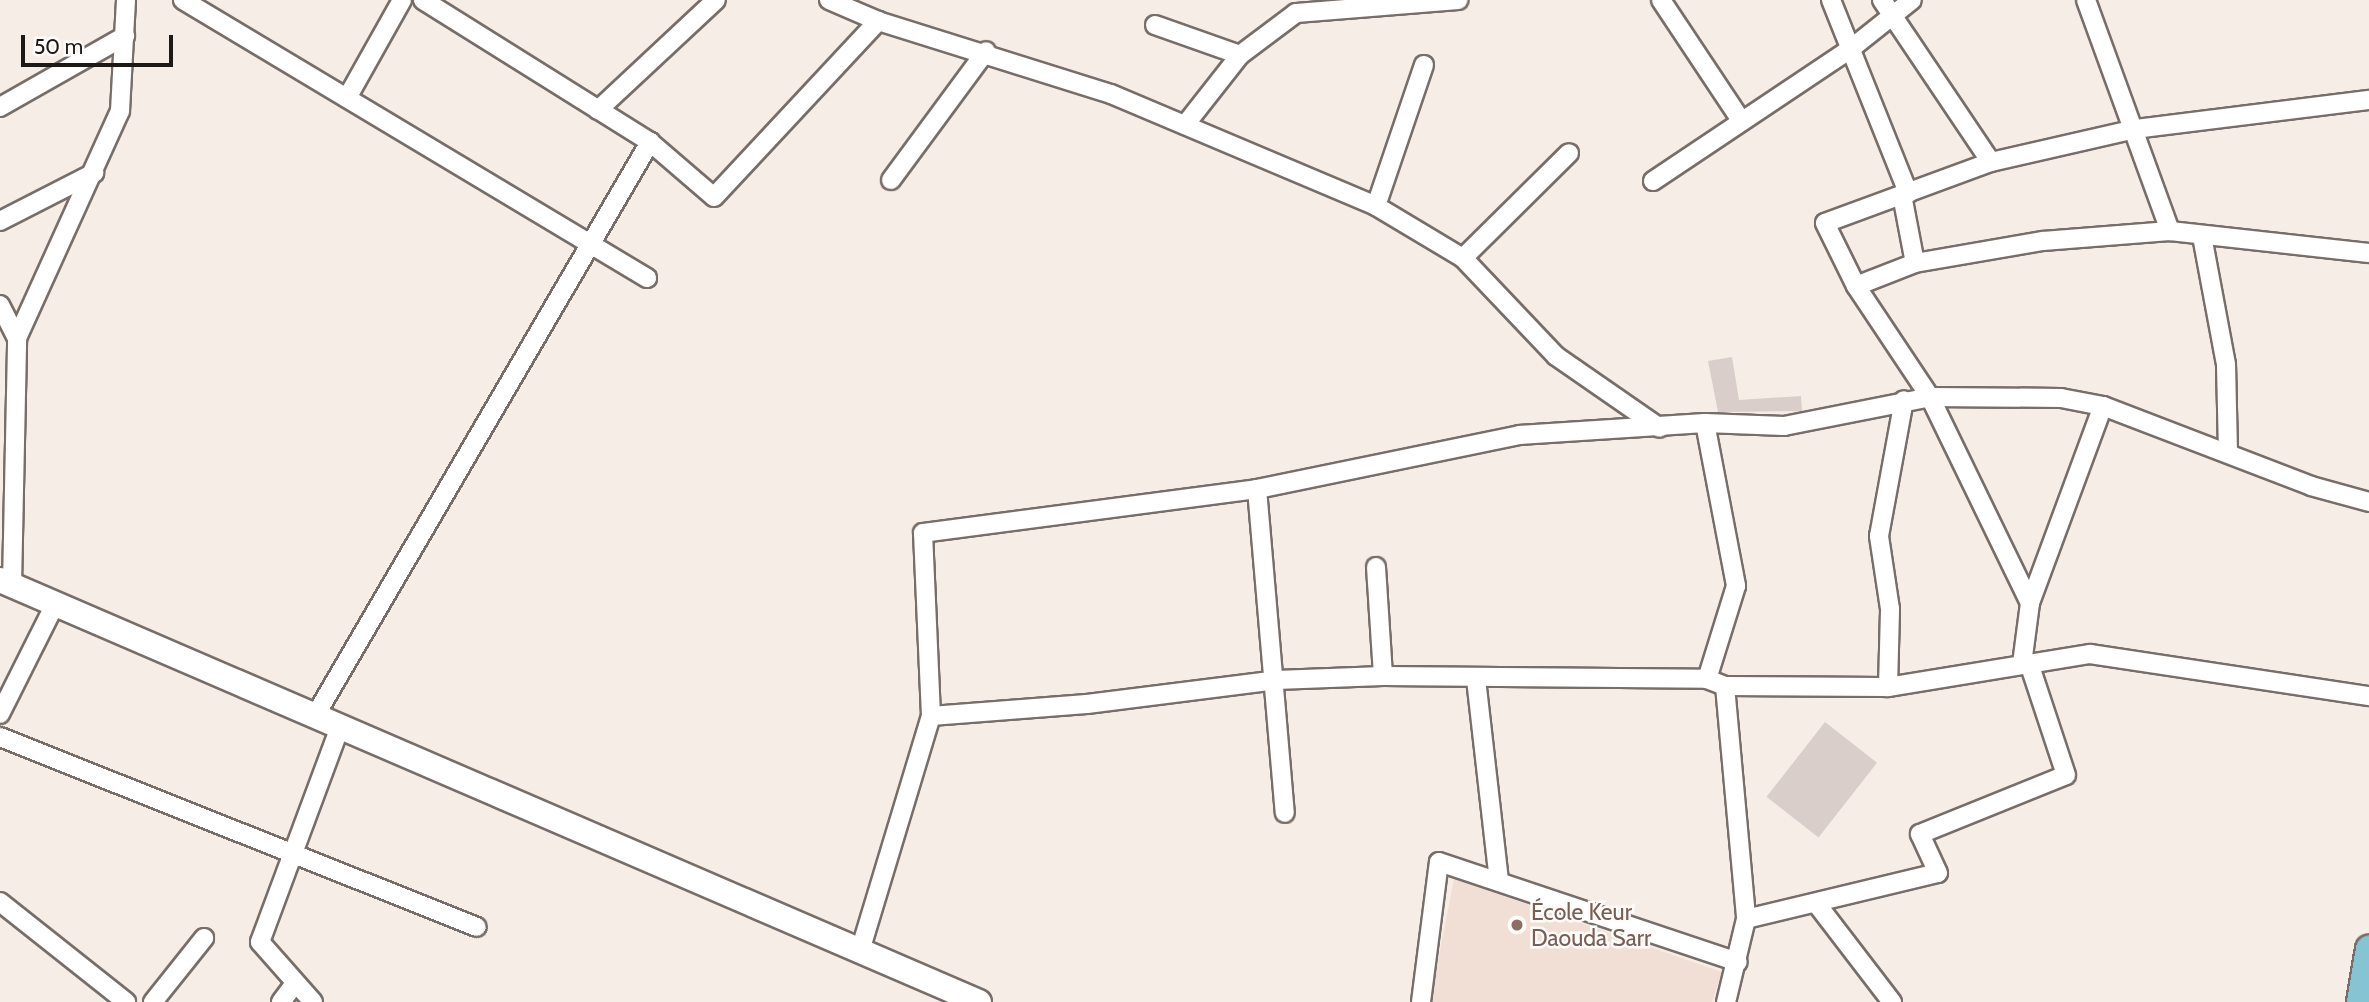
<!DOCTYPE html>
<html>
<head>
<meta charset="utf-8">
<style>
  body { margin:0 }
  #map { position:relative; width:2369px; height:1002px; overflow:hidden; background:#f7ede7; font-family:Cabin,sans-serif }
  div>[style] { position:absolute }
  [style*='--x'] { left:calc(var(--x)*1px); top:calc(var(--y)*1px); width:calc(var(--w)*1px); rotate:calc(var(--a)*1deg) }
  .built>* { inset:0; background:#f1dfd5 }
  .building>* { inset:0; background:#d9cec9; transform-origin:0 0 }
  .roads { filter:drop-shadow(2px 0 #776e69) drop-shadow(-2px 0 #776e69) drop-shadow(0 2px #776e69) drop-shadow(0 -2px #776e69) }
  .street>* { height:18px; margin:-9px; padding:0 9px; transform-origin:9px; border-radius:9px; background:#fff }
  .secondary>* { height:24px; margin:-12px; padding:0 12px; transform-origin:12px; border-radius:12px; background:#fff }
  .primary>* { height:26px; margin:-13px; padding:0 13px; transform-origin:13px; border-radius:13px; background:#86c4d3 }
  .dots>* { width:19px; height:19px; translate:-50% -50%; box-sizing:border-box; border:4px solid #fefcfb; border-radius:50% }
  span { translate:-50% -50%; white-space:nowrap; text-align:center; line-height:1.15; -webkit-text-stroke:5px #fefcfb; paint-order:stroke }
  .education-label { font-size:23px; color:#785e54 }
  .left { translate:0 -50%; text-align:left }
  .scale { position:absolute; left:21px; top:35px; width:152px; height:32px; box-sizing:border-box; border:4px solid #1c1917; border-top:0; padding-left:9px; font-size:21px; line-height:24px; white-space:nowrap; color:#1c1917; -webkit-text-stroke:5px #fefcfb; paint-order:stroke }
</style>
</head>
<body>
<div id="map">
  <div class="built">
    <div style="clip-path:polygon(1454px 879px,1722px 972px,1712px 1002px,1430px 1002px)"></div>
  </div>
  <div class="building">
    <div style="clip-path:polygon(1732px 357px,1739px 400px,1801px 396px,1802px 411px,1718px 412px,1708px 361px)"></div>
    <div style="left:1825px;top:722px;width:66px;height:95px;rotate:38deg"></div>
  </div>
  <div class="roads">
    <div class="street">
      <div style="--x:183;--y:0;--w:541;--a:30.93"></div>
      <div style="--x:423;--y:0;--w:268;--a:32"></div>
      <div style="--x:650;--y:142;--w:84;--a:40.7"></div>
      <div style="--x:714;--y:197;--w:241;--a:-47"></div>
      <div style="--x:829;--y:0;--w:53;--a:23.2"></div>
      <div style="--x:878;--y:21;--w:244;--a:17.4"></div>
      <div style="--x:1111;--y:94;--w:288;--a:22.9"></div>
      <div style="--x:1376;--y:206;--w:101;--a:30.9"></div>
      <div style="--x:1463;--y:258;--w:135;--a:46.5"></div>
      <div style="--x:1556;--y:356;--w:126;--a:34.7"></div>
      <div style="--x:1661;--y:0;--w:143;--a:56.4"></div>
      <div style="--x:1831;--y:0;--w:208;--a:68.2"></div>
      <div style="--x:1882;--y:0;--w:195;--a:56.1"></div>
      <div style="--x:2086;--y:0;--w:246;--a:70"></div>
      <div style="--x:1155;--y:25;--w:90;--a:19.4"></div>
      <div style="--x:1240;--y:55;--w:70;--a:-36.9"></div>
      <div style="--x:1296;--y:13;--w:163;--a:-4.6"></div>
      <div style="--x:347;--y:98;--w:112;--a:-60.7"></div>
      <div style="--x:0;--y:107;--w:144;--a:-29.6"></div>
      <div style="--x:598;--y:110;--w:161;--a:-43"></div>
      <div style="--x:1185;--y:125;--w:89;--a:-51.8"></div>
      <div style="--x:891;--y:180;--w:160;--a:-53.6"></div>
      <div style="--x:1653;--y:181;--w:241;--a:-33.8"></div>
      <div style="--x:1853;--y:47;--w:75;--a:-38.5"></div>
      <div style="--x:1902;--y:195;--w:69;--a:79.2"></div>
      <div style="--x:1376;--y:206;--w:149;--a:-71.2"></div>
      <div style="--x:0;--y:221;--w:106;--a:-27.1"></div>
      <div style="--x:2202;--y:236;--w:130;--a:79.4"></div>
      <div style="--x:2226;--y:364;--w:89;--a:88.7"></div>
      <div style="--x:1463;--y:258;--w:149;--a:-44.7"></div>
      <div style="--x:1856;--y:286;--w:63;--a:-21.3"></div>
      <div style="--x:1915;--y:263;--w:130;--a:-9.8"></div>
      <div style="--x:2043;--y:241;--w:127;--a:-4.5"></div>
      <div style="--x:2170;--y:231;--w:200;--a:6.3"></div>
      <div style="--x:0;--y:305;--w:37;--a:63"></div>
      <div style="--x:1705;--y:423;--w:166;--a:79.2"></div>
      <div style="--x:1736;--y:586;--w:97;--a:107.3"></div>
      <div style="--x:1257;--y:489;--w:325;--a:85.1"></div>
      <div style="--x:1376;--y:567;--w:109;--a:86.3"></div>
      <div style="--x:12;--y:585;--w:247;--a:-88.8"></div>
      <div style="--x:17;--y:338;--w:249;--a:-65.6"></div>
      <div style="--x:120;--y:111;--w:111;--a:-86.9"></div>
      <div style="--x:2030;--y:603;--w:229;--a:-115.9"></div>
      <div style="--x:1930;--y:397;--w:133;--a:-123.7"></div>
      <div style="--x:1856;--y:286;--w:70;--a:-116.2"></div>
      <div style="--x:1825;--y:223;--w:177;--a:-20.2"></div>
      <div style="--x:1991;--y:162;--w:148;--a:-12.9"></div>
      <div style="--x:2135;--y:129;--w:236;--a:-7.1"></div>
      <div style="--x:2022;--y:664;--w:62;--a:-82.5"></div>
      <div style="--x:2030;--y:603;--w:210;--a:-69.7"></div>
      <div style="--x:1476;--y:679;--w:204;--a:83.5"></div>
      <div style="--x:1725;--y:686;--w:234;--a:84.8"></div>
      <div style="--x:1746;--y:919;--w:85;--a:103.5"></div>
      <div style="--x:1888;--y:687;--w:78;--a:-88.5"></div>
      <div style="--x:1890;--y:609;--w:74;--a:-98.6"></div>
      <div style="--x:1879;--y:536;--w:138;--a:-79.6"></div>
      <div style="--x:0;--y:714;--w:123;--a:-63.4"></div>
      <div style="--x:315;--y:716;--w:665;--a:-59.73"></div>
      <div style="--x:931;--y:716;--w:156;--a:-4.4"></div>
      <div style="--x:1087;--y:704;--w:191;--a:-7.2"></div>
      <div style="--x:1276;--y:680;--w:107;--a:-2.1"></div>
      <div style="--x:1383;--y:676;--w:324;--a:0.5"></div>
      <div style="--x:1707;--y:679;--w:19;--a:21"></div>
      <div style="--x:1725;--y:686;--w:163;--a:0.4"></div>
      <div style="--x:1888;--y:687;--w:205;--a:-9.3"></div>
      <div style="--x:2090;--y:654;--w:282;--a:8.6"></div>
      <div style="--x:0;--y:737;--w:513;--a:21.72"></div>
      <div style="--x:0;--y:902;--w:161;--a:38.4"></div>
      <div style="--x:1816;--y:903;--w:125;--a:52.5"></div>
      <div style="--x:1746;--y:919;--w:197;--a:-13.5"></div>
      <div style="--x:1938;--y:873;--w:43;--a:-114.8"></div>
      <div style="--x:1920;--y:834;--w:157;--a:-22"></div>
      <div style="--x:2066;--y:775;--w:118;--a:-108.3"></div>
      <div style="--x:860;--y:951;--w:245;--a:-73.2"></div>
      <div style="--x:931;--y:716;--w:183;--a:-92.5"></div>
      <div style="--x:923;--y:533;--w:337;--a:-7.5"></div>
      <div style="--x:1257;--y:489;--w:268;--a:-11.6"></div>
      <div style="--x:1519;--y:435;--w:186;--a:-3.7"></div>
      <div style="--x:1705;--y:423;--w:79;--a:2.2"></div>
      <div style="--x:1784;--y:426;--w:149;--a:-11.2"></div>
      <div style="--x:1930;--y:397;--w:131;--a:0.4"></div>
      <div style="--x:2061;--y:398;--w:43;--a:10.8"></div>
      <div style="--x:2103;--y:406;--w:223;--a:21"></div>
      <div style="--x:2311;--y:486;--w:60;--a:15.4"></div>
      <div style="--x:153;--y:1002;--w:82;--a:-51.4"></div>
      <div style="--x:281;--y:1002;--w:20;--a:-53"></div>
      <div style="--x:313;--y:1002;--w:80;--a:-131.5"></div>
      <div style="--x:260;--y:942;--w:229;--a:-69.6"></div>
      <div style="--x:1421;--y:1002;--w:141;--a:-82.7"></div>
      <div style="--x:1439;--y:862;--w:315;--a:18.5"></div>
    </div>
    <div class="secondary">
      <div style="--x:0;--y:580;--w:1066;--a:23.32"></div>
    </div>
    <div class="primary">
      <div style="--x:2360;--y:1002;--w:54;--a:-80.4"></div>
    </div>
  </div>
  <div class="dots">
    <div style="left:1517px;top:925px;background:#8d6e63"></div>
  </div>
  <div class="education-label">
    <span class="left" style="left:1531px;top:925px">École Keur<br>Daouda Sarr</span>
  </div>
  <div class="scale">50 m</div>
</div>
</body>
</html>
